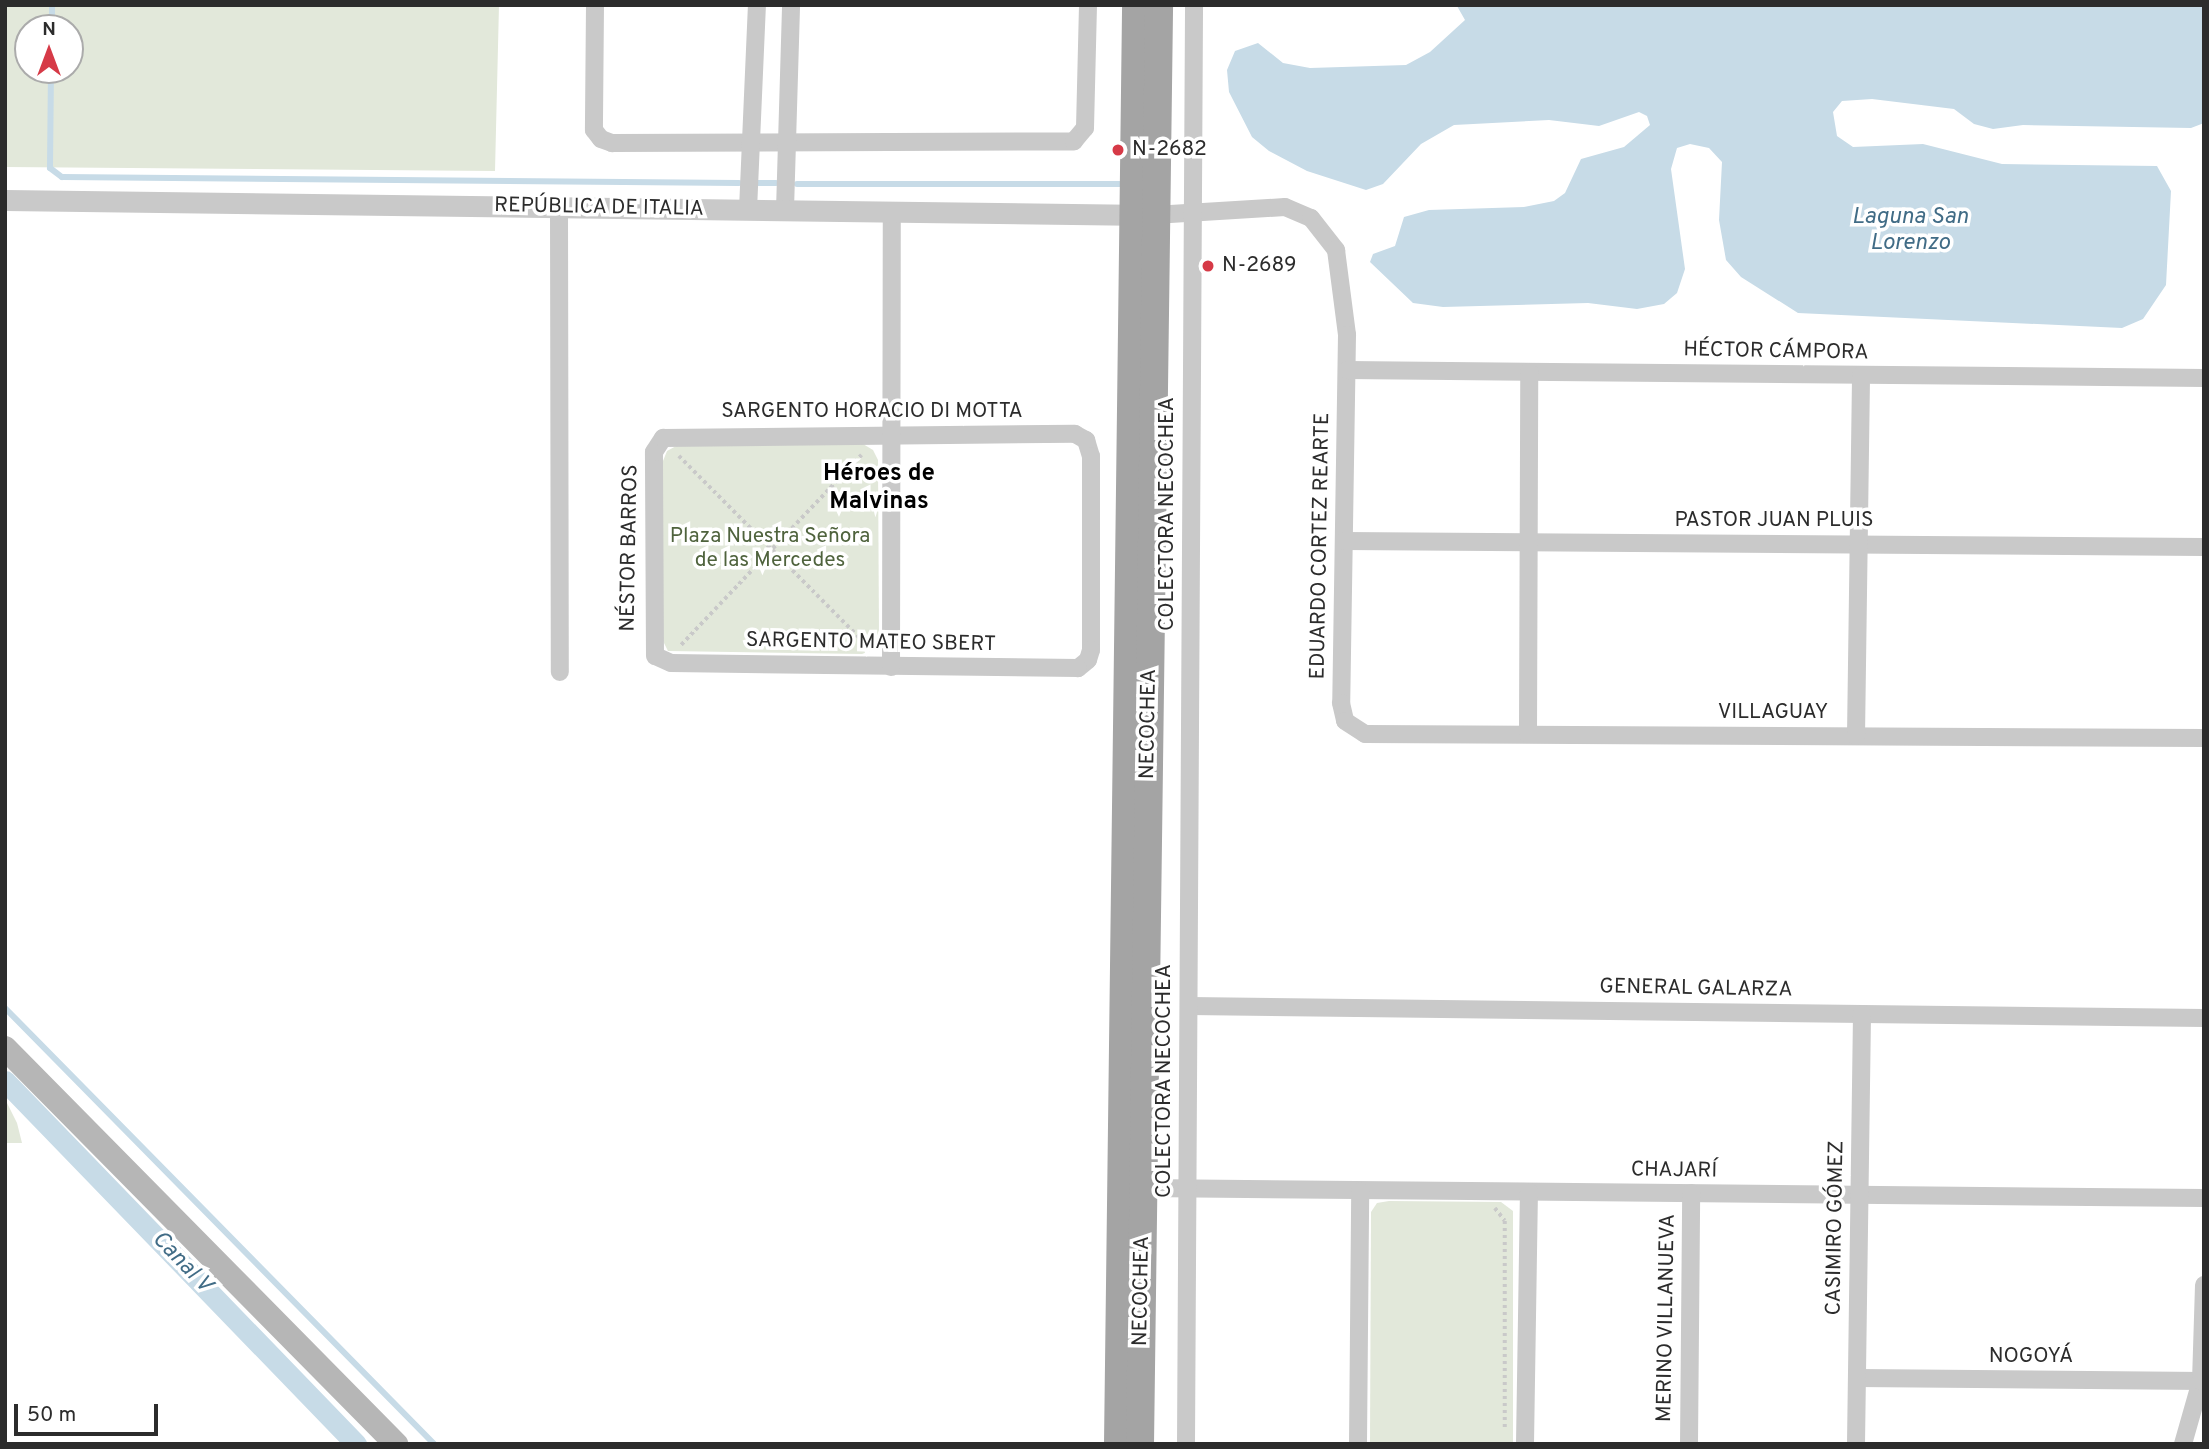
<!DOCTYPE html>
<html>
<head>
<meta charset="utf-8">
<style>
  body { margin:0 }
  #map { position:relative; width:2209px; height:1449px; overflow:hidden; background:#fff; font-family:Overpass,sans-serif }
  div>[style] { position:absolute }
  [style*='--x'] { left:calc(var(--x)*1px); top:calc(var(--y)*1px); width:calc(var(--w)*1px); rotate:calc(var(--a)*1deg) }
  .green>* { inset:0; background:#e2e8da }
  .water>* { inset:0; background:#c7dbe7 }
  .stream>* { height:6px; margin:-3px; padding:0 3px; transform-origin:3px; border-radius:3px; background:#c7dbe7 }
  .canal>* { height:21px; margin:-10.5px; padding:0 10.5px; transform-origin:10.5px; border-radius:10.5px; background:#c7dbe7 }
  .path>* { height:3.5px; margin-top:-1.75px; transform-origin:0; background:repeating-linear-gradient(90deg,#c9c9c9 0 3.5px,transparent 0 7px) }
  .minor>* { height:18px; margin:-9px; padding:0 9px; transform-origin:9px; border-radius:9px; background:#c9c9c9 }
  .tertiary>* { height:21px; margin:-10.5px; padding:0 10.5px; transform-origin:10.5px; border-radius:10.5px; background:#c9c9c9 }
  .secondary>* { height:24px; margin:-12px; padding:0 12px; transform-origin:12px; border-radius:12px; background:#b6b6b6 }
  .primary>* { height:28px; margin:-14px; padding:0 14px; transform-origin:14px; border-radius:14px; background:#a4a4a4 }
  .dots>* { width:19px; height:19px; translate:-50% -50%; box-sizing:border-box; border:4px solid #fff; border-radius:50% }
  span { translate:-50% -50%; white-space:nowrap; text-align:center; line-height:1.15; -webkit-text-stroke:7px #fff; paint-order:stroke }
  .poi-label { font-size:21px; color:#2c2c2c }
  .left { translate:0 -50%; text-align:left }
  .street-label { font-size:21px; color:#2c2c2c }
  .park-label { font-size:21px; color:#4f633d }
  .water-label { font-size:23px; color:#416c86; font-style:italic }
  .quarter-label { font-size:24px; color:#000; font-weight:700 }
  .frame { position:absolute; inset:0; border:7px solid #2c2c2c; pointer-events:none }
  .north { position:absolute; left:14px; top:14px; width:70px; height:70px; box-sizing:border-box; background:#fff; border:2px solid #ababab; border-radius:50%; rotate:0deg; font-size:19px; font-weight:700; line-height:28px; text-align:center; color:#2c2c2c }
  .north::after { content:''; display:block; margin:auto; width:24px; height:32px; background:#d63a47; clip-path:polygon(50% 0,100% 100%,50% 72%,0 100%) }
  .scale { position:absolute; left:14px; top:1404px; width:144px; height:32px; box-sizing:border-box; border:4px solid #2c2c2c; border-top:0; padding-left:9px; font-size:21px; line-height:24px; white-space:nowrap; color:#2c2c2c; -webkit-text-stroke:5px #fff; paint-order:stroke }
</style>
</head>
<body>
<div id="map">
  <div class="green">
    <div style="clip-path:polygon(evenodd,5px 5px,499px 5px,495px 171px,5px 167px,5px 5px,28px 28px,70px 28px,70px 70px,28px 70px,28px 28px)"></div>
    <div style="clip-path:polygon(863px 444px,873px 450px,878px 460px,879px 634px,873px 650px,862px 654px,668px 651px,660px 635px,663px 461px,667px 451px,678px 445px)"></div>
    <div style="clip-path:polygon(5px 1099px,17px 1123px,22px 1143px,5px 1143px)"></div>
    <div style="clip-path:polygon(1389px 1201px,1501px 1202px,1513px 1211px,1513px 1444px,1370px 1444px,1371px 1212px,1377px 1203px)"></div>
  </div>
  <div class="water">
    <div style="clip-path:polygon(1415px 5px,2204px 5px,2204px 123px,2191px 128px,2023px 125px,1993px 129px,1974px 124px,1954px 109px,1872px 99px,1842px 101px,1833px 112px,1837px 136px,1853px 147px,1923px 144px,2002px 164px,2157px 166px,2171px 191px,2166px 285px,2143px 319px,2122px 328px,1798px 313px,1741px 277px,1726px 260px,1719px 220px,1722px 162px,1709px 148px,1690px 144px,1677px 148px,1671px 169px,1685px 269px,1677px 293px,1664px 304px,1637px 309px,1588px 303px,1443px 307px,1413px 303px,1370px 262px,1373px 254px,1395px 246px,1404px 217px,1429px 210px,1524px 207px,1554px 201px,1565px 193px,1581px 159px,1624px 147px,1650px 125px,1647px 116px,1639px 112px,1599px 126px,1549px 120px,1454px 125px,1421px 144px,1383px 184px,1366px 190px,1307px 171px,1269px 151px,1252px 137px,1229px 92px,1227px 70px,1235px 51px,1258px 43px,1283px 63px,1310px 68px,1406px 65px,1430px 52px,1465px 20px,1457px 6px)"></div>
  </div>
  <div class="stream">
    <div style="--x:52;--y:28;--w:23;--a:-90"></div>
    <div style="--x:51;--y:70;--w:98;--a:90.6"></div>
    <div style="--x:50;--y:168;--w:15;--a:37"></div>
    <div style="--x:62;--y:177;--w:677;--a:0.51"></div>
    <div style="--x:758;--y:183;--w:18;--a:0"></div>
    <div style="--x:797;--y:184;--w:329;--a:0"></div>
    <div style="--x:5;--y:1008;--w:612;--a:45.46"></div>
  </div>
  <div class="canal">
    <div style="--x:5;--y:1081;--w:505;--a:45.96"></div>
  </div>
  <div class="path">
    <div style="--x:679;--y:456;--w:267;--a:45.2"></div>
    <div style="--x:681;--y:645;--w:262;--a:-46.5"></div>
    <div style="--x:1495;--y:1208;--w:16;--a:52"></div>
    <div style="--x:1505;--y:1221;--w:210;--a:90"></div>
  </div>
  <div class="minor">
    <div style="--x:595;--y:5;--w:125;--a:90.5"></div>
    <div style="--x:594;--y:130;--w:11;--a:52"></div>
    <div style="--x:601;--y:139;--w:12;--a:20"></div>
    <div style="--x:612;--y:143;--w:462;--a:-0.2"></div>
    <div style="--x:1074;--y:141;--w:17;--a:-50"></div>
    <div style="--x:1085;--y:128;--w:123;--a:-88.6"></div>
    <div style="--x:559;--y:207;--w:465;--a:89.9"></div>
    <div style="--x:748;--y:210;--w:205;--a:-87.5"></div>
    <div style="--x:785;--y:210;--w:205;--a:-88.3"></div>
    <div style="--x:1154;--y:215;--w:131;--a:-3.5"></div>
    <div style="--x:1285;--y:207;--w:28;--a:23"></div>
    <div style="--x:1311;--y:218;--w:41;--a:52"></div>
    <div style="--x:1336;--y:250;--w:86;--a:82.6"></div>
    <div style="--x:1347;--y:335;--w:368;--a:90.9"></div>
    <div style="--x:1341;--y:703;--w:18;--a:77"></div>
    <div style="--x:1345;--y:721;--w:24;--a:33"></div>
    <div style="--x:1365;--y:734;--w:839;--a:0.27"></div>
    <div style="--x:1347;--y:370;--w:857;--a:0.53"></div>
    <div style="--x:1075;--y:434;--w:13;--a:29"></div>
    <div style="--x:1086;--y:440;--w:17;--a:73"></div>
    <div style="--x:1091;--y:456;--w:194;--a:90"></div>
    <div style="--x:1091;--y:650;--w:10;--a:107"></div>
    <div style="--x:1088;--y:660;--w:13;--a:141"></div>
    <div style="--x:1078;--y:668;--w:407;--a:-179.3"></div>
    <div style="--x:671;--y:663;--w:17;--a:-156"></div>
    <div style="--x:655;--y:656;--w:204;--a:-90.3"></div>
    <div style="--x:654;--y:452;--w:17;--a:-57"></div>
    <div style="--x:663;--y:438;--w:412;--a:-0.6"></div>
    <div style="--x:1344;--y:541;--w:860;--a:0.4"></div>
    <div style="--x:891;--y:667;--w:455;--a:-89.9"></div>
    <div style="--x:1528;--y:734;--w:362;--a:-89.8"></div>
    <div style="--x:1856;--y:736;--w:361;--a:-89.2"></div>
    <div style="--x:1189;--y:1006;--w:1015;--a:0.68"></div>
    <div style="--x:1143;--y:1188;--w:1061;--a:0.54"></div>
    <div style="--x:1857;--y:1378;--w:347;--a:0.5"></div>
    <div style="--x:1186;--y:1444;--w:1439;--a:-89.68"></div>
    <div style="--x:1358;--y:1444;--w:253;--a:-89.5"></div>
    <div style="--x:1525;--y:1444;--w:252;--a:-89.1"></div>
    <div style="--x:1689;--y:1444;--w:251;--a:-89.5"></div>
    <div style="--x:1856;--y:1444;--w:430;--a:-89.2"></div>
    <div style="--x:2183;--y:1444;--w:66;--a:-74.1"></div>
    <div style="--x:2201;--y:1381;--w:96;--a:-88.2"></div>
  </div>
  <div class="tertiary">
    <div style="--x:5;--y:200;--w:1143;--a:0.75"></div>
  </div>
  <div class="secondary">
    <div style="--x:5;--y:1048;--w:557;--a:45.36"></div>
  </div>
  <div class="primary">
    <div style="--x:1118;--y:1444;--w:1439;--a:-89.28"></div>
    <div style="--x:1140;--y:1444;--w:1439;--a:-89.24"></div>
  </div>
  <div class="dots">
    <div style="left:1118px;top:150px;background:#d63a47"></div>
    <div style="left:1208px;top:266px;background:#d63a47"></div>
  </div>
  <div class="poi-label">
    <span class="left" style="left:1132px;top:150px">N-2682</span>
    <span class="left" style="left:1222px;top:266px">N-2689</span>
  </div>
  <div class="street-label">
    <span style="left:599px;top:208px;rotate:1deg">REPÚBLICA DE ITALIA</span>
    <span style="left:1776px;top:352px;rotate:1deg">HÉCTOR CÁMPORA</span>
    <span style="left:872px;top:412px">SARGENTO HORACIO DI MOTTA</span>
    <span style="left:1168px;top:514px;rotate:-90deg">COLECTORA NECOCHEA</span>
    <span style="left:1774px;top:521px">PASTOR JUAN PLUIS</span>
    <span style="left:1321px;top:546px;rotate:-89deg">EDUARDO CORTEZ REARTE</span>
    <span style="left:630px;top:548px;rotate:-89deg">NÉSTOR BARROS</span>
    <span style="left:871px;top:643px;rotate:1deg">SARGENTO MATEO SBERT</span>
    <span style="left:1773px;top:713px">VILLAGUAY</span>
    <span style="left:1149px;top:724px;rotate:-89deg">NECOCHEA</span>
    <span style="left:1696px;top:989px;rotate:1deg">GENERAL GALARZA</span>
    <span style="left:1165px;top:1081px;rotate:-90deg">COLECTORA NECOCHEA</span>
    <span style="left:1674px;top:1171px;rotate:1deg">CHAJARÍ</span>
    <span style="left:1836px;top:1228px;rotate:-89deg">CASIMIRO GÓMEZ</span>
    <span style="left:1142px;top:1291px;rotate:-89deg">NECOCHEA</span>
    <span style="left:1667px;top:1318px;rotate:-89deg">MERINO VILLANUEVA</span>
    <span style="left:2031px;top:1357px">NOGOYÁ</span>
  </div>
  <div class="park-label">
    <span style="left:770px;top:549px">Plaza Nuestra Señora<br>de las Mercedes</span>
  </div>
  <div class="water-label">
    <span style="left:1910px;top:231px">Laguna San<br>Lorenzo</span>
    <span style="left:181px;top:1263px;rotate:46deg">Canal V</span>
  </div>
  <div class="quarter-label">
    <span style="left:879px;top:489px">Héroes de<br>Malvinas</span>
  </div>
  <div class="frame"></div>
  <div class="north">N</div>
  <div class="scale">50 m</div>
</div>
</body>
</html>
